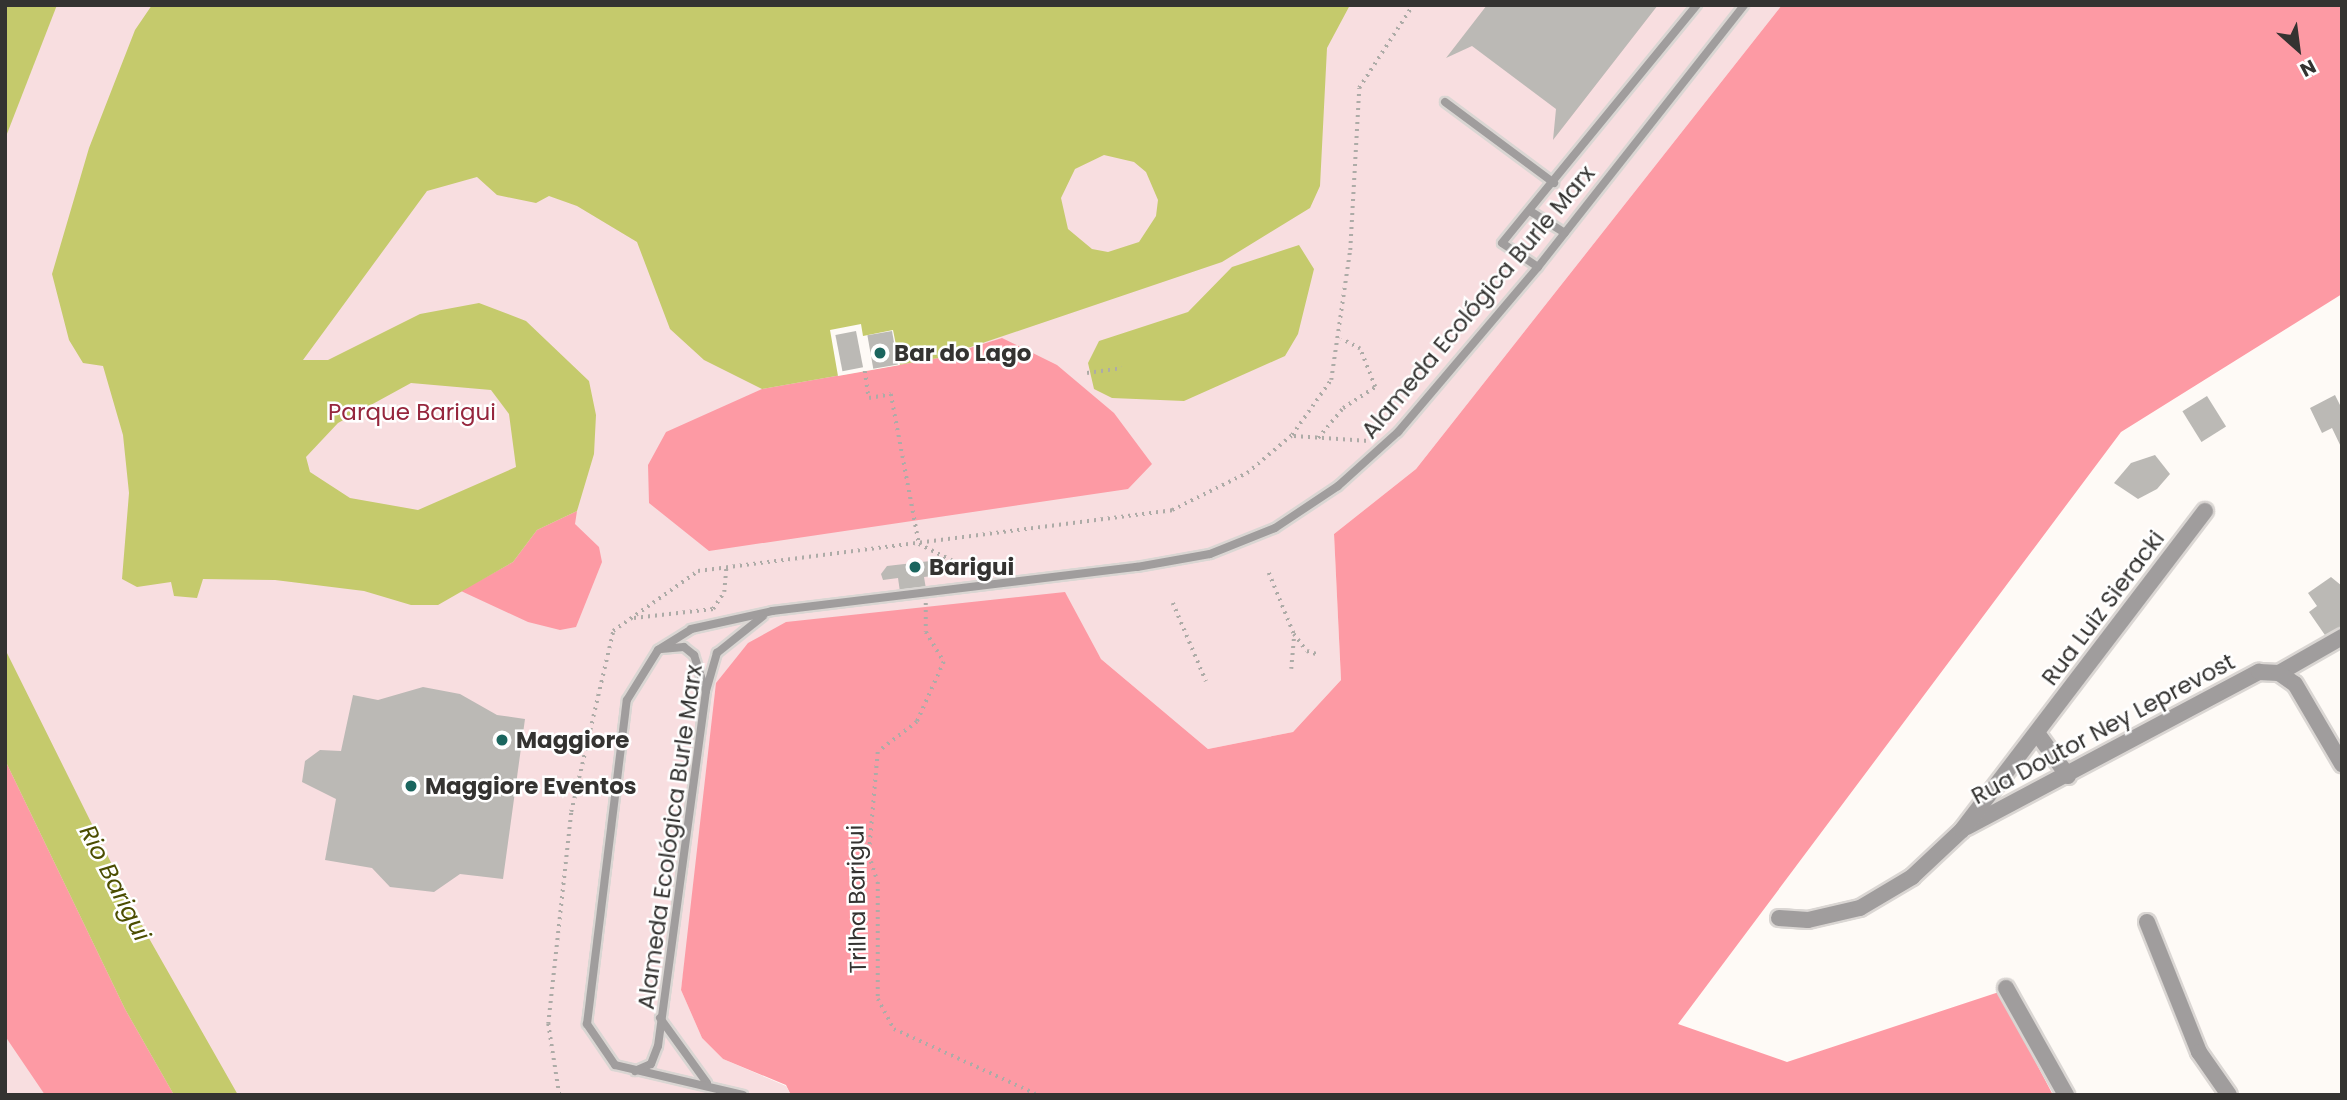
<!DOCTYPE html>
<html>
<head>
<meta charset="utf-8">
<style>
  body { margin:0 }
  #map { position:relative; width:2347px; height:1100px; overflow:hidden; background:#fefaf6; font-family:Poppins,sans-serif }
  div>[style] { position:absolute }
  [style*='--x'] { left:calc(var(--x)*1px); top:calc(var(--y)*1px); width:calc(var(--w)*1px); rotate:calc(var(--a)*1deg) }
  .green>* { inset:0; background:#f8dee0 }
  .forest>* { inset:0; background:#fd9aa4 }
  .water>* { inset:0; background:#c5ca6c }
  .pier>* { inset:0; background:#fefaf6 }
  .building>* { inset:0; background:#bbb9b5; transform-origin:0 0 }
  .path>* { height:3.5px; margin-top:-1.75px; transform-origin:0; background:repeating-linear-gradient(90deg,#adaba7 0 2px,transparent 0 7px) }
  .roads { filter:drop-shadow(2px 0 #dad6d3) drop-shadow(-2px 0 #dad6d3) drop-shadow(0 2px #dad6d3) drop-shadow(0 -2px #dad6d3) }
  .lane>* { height:8px; margin:-4px; padding:0 4px; transform-origin:4px; border-radius:4px; background:#a09d9d }
  .street>* { height:16px; margin:-8px; padding:0 8px; transform-origin:8px; border-radius:8px; background:#a09d9d }
  .dots>* { width:19px; height:19px; translate:-50% -50%; box-sizing:border-box; border:4px solid #fff; border-radius:50% }
  span { translate:-50% -50%; white-space:nowrap; text-align:center; line-height:1.15; -webkit-text-stroke:5px #fff; paint-order:stroke }
  .street-label { font-size:23px; color:#343331 }
  .poi-label { font-size:23px; color:#343331; font-weight:700 }
  .left { translate:0 -50%; text-align:left }
  .park-label { font-size:23px; color:#96263d }
  .water-label { font-size:24px; color:#4b4d01; font-style:italic }
  .frame { position:absolute; inset:0; border:7px solid #343331; pointer-events:none }
  .north { position:absolute; left:2263px; top:14px; width:70px; height:70px; -webkit-text-stroke:5px #fff; paint-order:stroke; rotate:152deg; font-size:19px; font-weight:700; line-height:28px; text-align:center; color:#343331 }
  .north::after { content:''; display:block; margin:auto; width:24px; height:32px; background:#343331; clip-path:polygon(50% 0,100% 100%,50% 72%,0 100%) }
</style>
</head>
<body>
<div id="map">
  <div class="green">
    <div style="clip-path:polygon(5px 5px,1782px 5px,1416px 469px,1334px 534px,1341px 680px,1293px 732px,1208px 749px,1101px 659px,1071px 613px,695px 886px,681px 990px,702px 1038px,723px 1059px,786px 1086px,791px 1095px,5px 1095px)"></div>
  </div>
  <div class="forest">
    <div style="clip-path:polygon(1782px 5px,2342px 5px,2342px 294px,2121px 432px,1678px 1024px,1787px 1062px,1999px 992px,2053px 1095px,791px 1095px,786px 1085px,723px 1059px,702px 1038px,681px 990px,716px 683px,748px 643px,786px 622px,1065px 592px,1101px 659px,1208px 749px,1293px 732px,1341px 680px,1334px 534px,1416px 469px)"></div>
    <div style="clip-path:polygon(1002px 338px,1057px 365px,1114px 413px,1152px 464px,1128px 489px,709px 551px,649px 503px,648px 465px,666px 432px,762px 389px,938px 358px)"></div>
    <div style="clip-path:polygon(577px 511px,575px 524px,599px 547px,602px 562px,576px 627px,560px 630px,528px 622px,461px 591px,513px 562px,537px 530px)"></div>
    <div style="clip-path:polygon(5px 760px,125px 1009px,174px 1095px,45px 1095px,5px 1036px)"></div>
  </div>
  <div class="water">
    <div style="clip-path:polygon(5px 5px,57px 5px,5px 139px)"></div>
    <div style="clip-path:polygon(evenodd,152px 5px,1350px 5px,1327px 48px,1320px 186px,1310px 208px,1222px 262px,938px 358px,762px 389px,704px 360px,670px 329px,637px 242px,577px 206px,549px 196px,536px 203px,497px 195px,477px 177px,427px 191px,303px 360px,328px 360px,420px 314px,479px 303px,526px 321px,589px 381px,596px 415px,594px 454px,577px 511px,537px 530px,513px 562px,438px 605px,411px 605px,364px 591px,275px 580px,203px 579px,197px 598px,174px 596px,171px 582px,137px 587px,122px 579px,129px 493px,123px 435px,103px 366px,83px 363px,69px 340px,52px 274px,89px 148px,135px 30px,152px 5px,1104px 155px,1134px 162px,1146px 172px,1158px 200px,1156px 216px,1139px 242px,1108px 252px,1092px 249px,1068px 229px,1061px 198px,1075px 169px,1104px 155px,152px 5px,411px 383px,491px 390px,509px 414px,516px 467px,418px 510px,350px 498px,310px 472px,306px 457px,338px 423px,411px 383px)"></div>
    <div style="clip-path:polygon(1299px 245px,1314px 269px,1298px 334px,1285px 356px,1184px 401px,1112px 398px,1094px 389px,1088px 363px,1099px 341px,1188px 312px,1232px 267px)"></div>
    <div style="clip-path:polygon(5px 649px,146px 933px,238px 1095px,174px 1095px,125px 1009px,5px 760px)"></div>
  </div>
  <div class="pier">
    <div style="clip-path:polygon(861px 324px,863px 336px,893px 330px,900px 365px,838px 376px,830px 330px)"></div>
  </div>
  <div class="building">
    <div style="clip-path:polygon(1487px 5px,1658px 5px,1553px 140px,1556px 109px,1472px 46px,1446px 58px)"></div>
    <div style="left:856px;top:331px;width:37px;height:21px;rotate:79deg"></div>
    <div style="left:892px;top:331px;width:34px;height:25px;rotate:80deg"></div>
    <div style="clip-path:polygon(2335px 395px,2342px 409px,2342px 449px,2332px 428px,2322px 433px,2310px 408px)"></div>
    <div style="left:2207px;top:396px;width:36px;height:29px;rotate:58deg"></div>
    <div style="clip-path:polygon(2155px 455px,2170px 474px,2157px 489px,2138px 499px,2114px 483px,2131px 463px)"></div>
    <div style="clip-path:polygon(939px 560px,941px 575px,924px 577px,926px 589px,900px 592px,898px 578px,883px 580px,881px 574px,887px 566px)"></div>
    <div style="clip-path:polygon(2331px 577px,2342px 586px,2342px 627px,2327px 638px,2309px 612px,2317px 606px,2308px 593px)"></div>
    <div style="clip-path:polygon(423px 687px,460px 694px,497px 715px,525px 719px,503px 879px,460px 874px,434px 892px,390px 887px,372px 868px,325px 860px,336px 799px,302px 782px,305px 761px,320px 750px,341px 751px,353px 695px,378px 700px)"></div>
  </div>
  <div class="path">
    <div style="--x:865;--y:371;--w:27;--a:82"></div>
    <div style="--x:869;--y:398;--w:22;--a:-10"></div>
    <div style="--x:891;--y:394;--w:153;--a:79.4"></div>
    <div style="--x:919;--y:544;--w:40;--a:26.6"></div>
    <div style="--x:955;--y:562;--w:15;--a:62"></div>
    <div style="--x:1087;--y:373;--w:35;--a:-8"></div>
    <div style="--x:1294;--y:436;--w:75;--a:3.8"></div>
    <div style="--x:1318;--y:438;--w:39;--a:-50"></div>
    <div style="--x:1343;--y:408;--w:38;--a:-33"></div>
    <div style="--x:1375;--y:387;--w:41;--a:-111.5"></div>
    <div style="--x:1360;--y:349;--w:21;--a:-152"></div>
    <div style="--x:1269;--y:573;--w:66;--a:67.7"></div>
    <div style="--x:1294;--y:634;--w:21;--a:53"></div>
    <div style="--x:1307;--y:651;--w:13;--a:18"></div>
    <div style="--x:926;--y:603;--w:29;--a:90"></div>
    <div style="--x:926;--y:632;--w:35;--a:59"></div>
    <div style="--x:944;--y:662;--w:66;--a:114.2"></div>
    <div style="--x:917;--y:722;--w:49;--a:142.4"></div>
    <div style="--x:878;--y:752;--w:103;--a:95"></div>
    <div style="--x:869;--y:855;--w:28;--a:72"></div>
    <div style="--x:878;--y:882;--w:117;--a:90"></div>
    <div style="--x:878;--y:999;--w:34;--a:62"></div>
    <div style="--x:894;--y:1029;--w:158;--a:24.6"></div>
    <div style="--x:1173;--y:603;--w:85;--a:67.1"></div>
    <div style="--x:634;--y:618;--w:80;--a:-6.5"></div>
    <div style="--x:713;--y:609;--w:20;--a:-57"></div>
    <div style="--x:724;--y:592;--w:24;--a:-85"></div>
    <div style="--x:1291;--y:669;--w:33;--a:-85"></div>
    <div style="--x:559;--y:1095;--w:72;--a:-98.8"></div>
    <div style="--x:548;--y:1024;--w:213;--a:-83.8"></div>
    <div style="--x:571;--y:812;--w:186;--a:-76.9"></div>
    <div style="--x:613;--y:631;--w:104;--a:-35.2"></div>
    <div style="--x:698;--y:571;--w:478;--a:-7.3"></div>
    <div style="--x:1172;--y:510;--w:84;--a:-26.3"></div>
    <div style="--x:1247;--y:473;--w:59;--a:-40.2"></div>
    <div style="--x:1292;--y:435;--w:67;--a:-54.7"></div>
    <div style="--x:1331;--y:380;--w:131;--a:-81.7"></div>
    <div style="--x:1350;--y:250;--w:162;--a:-86.8"></div>
    <div style="--x:1359;--y:88;--w:99;--a:-57"></div>
  </div>
  <div class="roads">
    <div class="lane">
      <div style="--x:1445;--y:102;--w:136;--a:36.6"></div>
      <div style="--x:1530;--y:211;--w:41;--a:32.2"></div>
      <div style="--x:1538;--y:267;--w:43;--a:-146.3"></div>
      <div style="--x:1502;--y:243;--w:308;--a:-50.7"></div>
      <div style="--x:661;--y:649;--w:23;--a:-5"></div>
      <div style="--x:684;--y:647;--w:13;--a:39"></div>
      <div style="--x:694;--y:655;--w:38;--a:72"></div>
      <div style="--x:660;--y:1018;--w:80;--a:54.1"></div>
      <div style="--x:635;--y:1071;--w:17;--a:-24"></div>
      <div style="--x:651;--y:1064;--w:19;--a:-69"></div>
      <div style="--x:658;--y:1046;--w:358;--a:-82.3"></div>
      <div style="--x:706;--y:691;--w:40;--a:-74"></div>
      <div style="--x:717;--y:653;--w:59;--a:-38.8"></div>
      <div style="--x:743;--y:1095;--w:131;--a:-166.8"></div>
      <div style="--x:615;--y:1065;--w:50;--a:-124.3"></div>
      <div style="--x:587;--y:1024;--w:326;--a:-83"></div>
      <div style="--x:627;--y:700;--w:59;--a:-58.2"></div>
      <div style="--x:658;--y:650;--w:39;--a:-32"></div>
      <div style="--x:691;--y:629;--w:83;--a:-12.5"></div>
      <div style="--x:772;--y:611;--w:368;--a:-6.9"></div>
      <div style="--x:1137;--y:567;--w:74;--a:-10.1"></div>
      <div style="--x:1210;--y:554;--w:70;--a:-21.8"></div>
      <div style="--x:1275;--y:528;--w:76;--a:-33.7"></div>
      <div style="--x:1338;--y:486;--w:81;--a:-42"></div>
      <div style="--x:1398;--y:432;--w:216;--a:-49.7"></div>
      <div style="--x:1538;--y:267;--w:333;--a:-51.8"></div>
    </div>
    <div class="street">
      <div style="--x:2279;--y:673;--w:73;--a:-29.7"></div>
      <div style="--x:2037;--y:733;--w:53;--a:54.2"></div>
      <div style="--x:1967;--y:827;--w:331;--a:-28"></div>
      <div style="--x:2259;--y:672;--w:20;--a:3"></div>
      <div style="--x:2279;--y:673;--w:19;--a:35"></div>
      <div style="--x:2295;--y:684;--w:93;--a:59.6"></div>
      <div style="--x:1779;--y:918;--w:29;--a:4"></div>
      <div style="--x:1808;--y:920;--w:53;--a:-13"></div>
      <div style="--x:1860;--y:908;--w:61;--a:-30.8"></div>
      <div style="--x:1912;--y:877;--w:69;--a:-43.2"></div>
      <div style="--x:1962;--y:830;--w:401;--a:-52.7"></div>
      <div style="--x:2147;--y:922;--w:140;--a:68.2"></div>
      <div style="--x:2199;--y:1052;--w:52;--a:55.1"></div>
      <div style="--x:2006;--y:988;--w:123;--a:60.7"></div>
    </div>
  </div>
  <div class="dots">
    <div style="left:880px;top:353px;background:#1a655e"></div>
    <div style="left:915px;top:567px;background:#1a655e"></div>
    <div style="left:502px;top:740px;background:#1a655e"></div>
    <div style="left:411px;top:786px;background:#1a655e"></div>
  </div>
  <div class="street-label">
    <span style="left:1478px;top:302px;rotate:-50deg">Alameda Ecológica Burle Marx</span>
    <span style="left:2103px;top:608px;rotate:-53deg">Rua Luiz Sieracki</span>
    <span style="left:2103px;top:729px;rotate:-28deg">Rua Doutor Ney Leprevost</span>
    <span style="left:670px;top:837px;rotate:-82deg">Alameda Ecológica Burle Marx</span>
    <span style="left:857px;top:899px;rotate:-91deg">Trilha Barigui</span>
  </div>
  <div class="poi-label">
    <span class="left" style="left:894px;top:353px">Bar do Lago</span>
    <span class="left" style="left:929px;top:567px">Barigui</span>
    <span class="left" style="left:516px;top:740px">Maggiore</span>
    <span class="left" style="left:425px;top:786px">Maggiore Eventos</span>
  </div>
  <div class="park-label">
    <span style="left:412px;top:412px">Parque Barigui</span>
  </div>
  <div class="water-label">
    <span style="left:115px;top:883px;rotate:63deg">Rio Barigui</span>
  </div>
  <div class="frame"></div>
  <div class="north">N</div>
</div>
</body>
</html>
